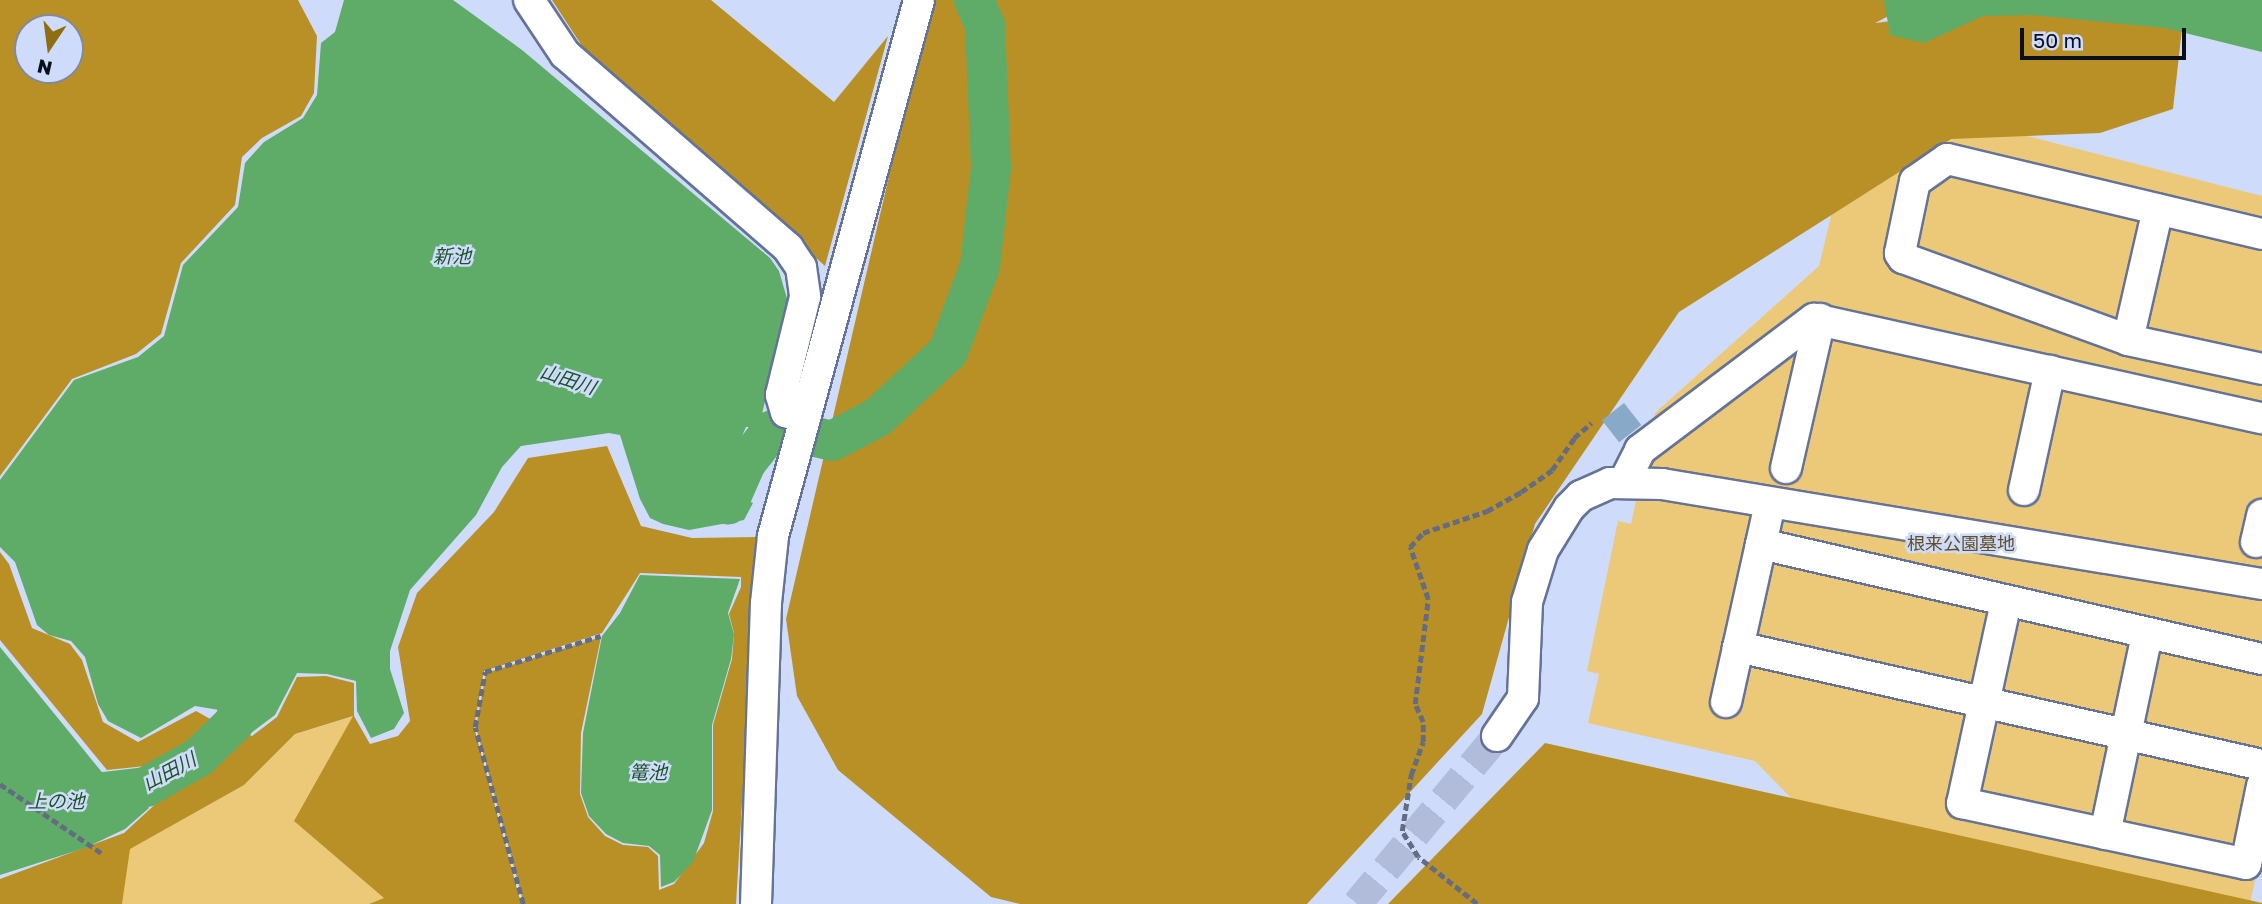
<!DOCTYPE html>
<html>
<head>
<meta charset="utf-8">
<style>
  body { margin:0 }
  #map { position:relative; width:2262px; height:904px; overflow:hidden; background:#cedbfb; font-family:"Golos Text","Noto Sans JP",sans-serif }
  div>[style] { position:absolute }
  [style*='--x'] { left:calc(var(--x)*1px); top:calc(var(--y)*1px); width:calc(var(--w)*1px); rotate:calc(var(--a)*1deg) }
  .green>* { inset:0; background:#ecc979 }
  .forest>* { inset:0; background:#b89026 }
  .water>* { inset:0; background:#5eac68 }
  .river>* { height:40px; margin:-20px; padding:0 20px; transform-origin:20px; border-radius:20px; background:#5eac68 }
  .building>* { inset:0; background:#88a9c7; transform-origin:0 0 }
  .minor-tunnel>* { height:30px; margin-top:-15px; transform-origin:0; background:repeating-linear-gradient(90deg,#b1bcda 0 30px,transparent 0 45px) }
  .path>* { height:4.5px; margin-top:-2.25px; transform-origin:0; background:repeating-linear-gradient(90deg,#636c82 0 7px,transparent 0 10.5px) }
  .roads { filter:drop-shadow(2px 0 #647396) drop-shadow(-2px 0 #647396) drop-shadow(0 2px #647396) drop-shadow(0 -2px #647396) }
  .minor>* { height:30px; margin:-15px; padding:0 15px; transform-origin:15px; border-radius:15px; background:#fff }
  span { translate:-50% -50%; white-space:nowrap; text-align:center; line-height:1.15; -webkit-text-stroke:5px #cedbfb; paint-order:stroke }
  .park-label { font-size:18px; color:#615027 }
  .water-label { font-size:19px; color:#1c5326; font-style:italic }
  .north { position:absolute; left:14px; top:14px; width:70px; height:70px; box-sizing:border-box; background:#cedbfb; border:2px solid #8089a2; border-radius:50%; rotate:193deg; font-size:19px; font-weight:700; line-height:28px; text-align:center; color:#0a0f1c }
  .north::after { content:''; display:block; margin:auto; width:24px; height:32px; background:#8e6e11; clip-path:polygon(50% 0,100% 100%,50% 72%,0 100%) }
  .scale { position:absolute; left:2020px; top:28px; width:166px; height:32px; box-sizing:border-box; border:4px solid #0a0f1c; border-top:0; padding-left:9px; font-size:21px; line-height:24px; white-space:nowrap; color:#0a0f1c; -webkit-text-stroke:5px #cedbfb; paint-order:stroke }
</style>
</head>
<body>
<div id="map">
  <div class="green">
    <div style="clip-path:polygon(1921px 109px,2262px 196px,2262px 847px,2250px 904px,1824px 832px,1755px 761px,1588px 723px,1599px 674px,1587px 671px,1618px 521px,1631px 524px,1655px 413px,1819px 266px,1844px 162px)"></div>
    <div style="clip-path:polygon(354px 716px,385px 898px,369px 904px,122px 904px,129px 849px,244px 785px,295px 734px)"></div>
  </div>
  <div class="forest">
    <div style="clip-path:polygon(evenodd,0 0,298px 0,317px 36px,314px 93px,301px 116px,262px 138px,242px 157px,235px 205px,181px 263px,161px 334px,136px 354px,72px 379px,0 476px,0 0,28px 28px,70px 28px,70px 70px,28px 70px,28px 28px)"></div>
    <div style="clip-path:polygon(552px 0,711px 0,834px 102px,888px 36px,825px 266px,582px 46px)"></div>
    <div style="clip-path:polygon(930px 0,1920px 0,1875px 23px,2054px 2px,2184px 11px,2173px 109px,2100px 133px,1951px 139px,1679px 312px,1535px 524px,1482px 714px,1307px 904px,1020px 904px,991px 897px,838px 770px,797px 696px,786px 619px)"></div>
    <div style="clip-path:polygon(607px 446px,641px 526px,692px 538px,758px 537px,736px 904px,524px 904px,476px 727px,486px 673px,601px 637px,581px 733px,580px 794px,588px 817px,605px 836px,623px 845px,648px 847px,658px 856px,659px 890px,674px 884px,704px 843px,713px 811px,713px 725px,732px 659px,734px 633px,729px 614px,741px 587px,741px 577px,640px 573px,602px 633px,484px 671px,474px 727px,521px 904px,369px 904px,384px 898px,294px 821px,353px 716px,295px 734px,244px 785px,130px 849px,122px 904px,0 904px,0 879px,124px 833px,237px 729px,252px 736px,277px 717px,297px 677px,326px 676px,354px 683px,354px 716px,370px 744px,398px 736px,410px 721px,398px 647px,417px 593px,494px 512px,528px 458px)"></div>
    <div style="clip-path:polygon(0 552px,9px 564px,32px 628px,70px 644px,82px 660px,103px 722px,138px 742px,196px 711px,221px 725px,200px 747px,146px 766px,107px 770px,0 640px)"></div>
    <div style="clip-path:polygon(1545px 743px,2262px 903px,2262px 904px,1388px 904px)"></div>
  </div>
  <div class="water">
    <div style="clip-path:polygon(344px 0,453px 0,522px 50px,770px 258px,779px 271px,788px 302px,762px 414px,755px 427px,746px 427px,722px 482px,724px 489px,753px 503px,744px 520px,689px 530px,663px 524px,650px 518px,640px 499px,620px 435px,609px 433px,521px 446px,502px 467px,476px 515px,410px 590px,390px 651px,390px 669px,404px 713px,394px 729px,371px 738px,357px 711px,356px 681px,327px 674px,297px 673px,275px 715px,251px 733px,219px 710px,195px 706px,141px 738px,108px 721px,98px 704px,85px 657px,71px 641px,49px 635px,37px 625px,15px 562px,0 547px,0 480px,74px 380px,138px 357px,164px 336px,183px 265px,238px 207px,245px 163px,264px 142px,303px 118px,317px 95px,321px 43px,335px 32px)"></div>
    <div style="clip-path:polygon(1884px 0,2262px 0,2262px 52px,2165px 28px,2031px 15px,1983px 16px,1924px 43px,1890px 35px)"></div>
    <div style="clip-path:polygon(640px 575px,740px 579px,728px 613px,734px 634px,731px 659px,712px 725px,712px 810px,693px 862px,674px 882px,661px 887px,660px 855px,649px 846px,623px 843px,606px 834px,589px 816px,581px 793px,583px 733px,602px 636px,620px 613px)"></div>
    <div style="clip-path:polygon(0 647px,105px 776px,133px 775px,149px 808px,125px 829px,85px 848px,0 875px)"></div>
  </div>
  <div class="river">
    <div style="--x:696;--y:478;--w:16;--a:52"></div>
    <div style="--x:706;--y:491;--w:26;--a:31"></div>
    <div style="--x:728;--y:504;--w:45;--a:-66.3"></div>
    <div style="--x:746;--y:463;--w:41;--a:-52"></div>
    <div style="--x:771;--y:431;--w:16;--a:-4"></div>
    <div style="--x:787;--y:430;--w:46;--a:13.7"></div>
    <div style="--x:832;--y:441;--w:52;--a:-27.6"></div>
    <div style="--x:878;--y:417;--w:96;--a:-42.9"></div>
    <div style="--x:948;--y:352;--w:92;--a:-69.6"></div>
    <div style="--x:980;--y:266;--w:99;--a:-83.6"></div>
    <div style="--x:991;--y:168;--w:143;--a:-92.4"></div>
    <div style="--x:985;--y:25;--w:27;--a:-114"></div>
    <div style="--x:86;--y:794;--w:60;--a:-6.7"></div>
    <div style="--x:146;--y:787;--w:61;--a:-29.5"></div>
    <div style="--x:199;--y:757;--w:49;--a:-44.2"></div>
    <div style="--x:234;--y:723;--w:58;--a:-69.7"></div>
  </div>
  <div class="building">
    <div style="left:1624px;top:403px;width:28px;height:28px;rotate:52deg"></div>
  </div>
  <div class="minor-tunnel">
    <div style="--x:1357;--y:904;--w:219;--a:-50.2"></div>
  </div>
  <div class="path">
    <div style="--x:0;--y:784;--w:125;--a:34.2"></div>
    <div style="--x:523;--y:904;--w:183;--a:-105.2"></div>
    <div style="--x:475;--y:727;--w:56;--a:-79.7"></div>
    <div style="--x:485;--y:672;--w:121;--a:-17.4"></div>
    <div style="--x:1477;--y:904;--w:75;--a:-141.5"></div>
    <div style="--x:1418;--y:857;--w:31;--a:-122"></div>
    <div style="--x:1402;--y:831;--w:57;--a:-80.9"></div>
    <div style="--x:1411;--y:775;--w:35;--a:-70"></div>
    <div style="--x:1423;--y:742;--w:20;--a:-90"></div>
    <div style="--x:1423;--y:722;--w:20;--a:-114"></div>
    <div style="--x:1415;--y:704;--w:106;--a:-82.9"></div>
    <div style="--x:1428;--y:599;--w:55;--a:-109.1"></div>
    <div style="--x:1410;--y:547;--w:19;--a:-47"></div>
    <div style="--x:1423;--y:533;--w:68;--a:-19"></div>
    <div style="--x:1487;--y:511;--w:39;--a:-29"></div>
    <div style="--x:1521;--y:492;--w:38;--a:-35"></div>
    <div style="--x:1552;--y:470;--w:39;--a:-55"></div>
    <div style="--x:1574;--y:438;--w:23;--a:-41"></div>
  </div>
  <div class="roads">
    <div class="minor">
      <div style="--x:529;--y:0;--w:65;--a:56.3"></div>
      <div style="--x:565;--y:54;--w:296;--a:41"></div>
      <div style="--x:788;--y:248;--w:23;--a:56"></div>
      <div style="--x:801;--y:267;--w:30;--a:82"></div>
      <div style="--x:805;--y:297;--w:101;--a:103.8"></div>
      <div style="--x:781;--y:395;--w:18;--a:74"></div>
      <div style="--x:786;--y:412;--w:20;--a:18"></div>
      <div style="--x:2262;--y:234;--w:324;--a:-166.6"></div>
      <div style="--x:1947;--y:159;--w:39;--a:145"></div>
      <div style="--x:1915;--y:181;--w:74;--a:101.8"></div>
      <div style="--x:1900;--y:253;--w:6;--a:59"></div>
      <div style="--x:1903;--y:258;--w:239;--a:20"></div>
      <div style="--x:2128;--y:340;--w:137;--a:12.2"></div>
      <div style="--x:2128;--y:340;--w:134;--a:-77.1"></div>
      <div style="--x:1786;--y:468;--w:153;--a:-77.1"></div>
      <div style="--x:1625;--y:480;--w:34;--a:-63"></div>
      <div style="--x:1640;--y:450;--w:218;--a:-37"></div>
      <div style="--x:1814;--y:319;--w:459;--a:12.5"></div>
      <div style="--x:2024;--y:490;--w:122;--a:-77.7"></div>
      <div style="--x:2256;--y:542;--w:28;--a:-77"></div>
      <div style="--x:1761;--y:544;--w:514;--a:12.93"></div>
      <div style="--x:2006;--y:602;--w:206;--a:102.3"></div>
      <div style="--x:1962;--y:803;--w:290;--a:12.1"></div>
      <div style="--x:2246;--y:864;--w:80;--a:-78.4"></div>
      <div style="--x:1738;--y:647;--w:537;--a:12.69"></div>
      <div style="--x:1726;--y:702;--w:204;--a:-77.5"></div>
      <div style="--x:1497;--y:736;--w:46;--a:-55.6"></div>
      <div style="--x:1523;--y:698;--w:96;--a:-87.6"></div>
      <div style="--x:1527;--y:602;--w:54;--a:-72.9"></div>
      <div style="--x:1543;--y:550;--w:49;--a:-58.2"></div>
      <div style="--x:1569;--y:508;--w:17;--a:-45"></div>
      <div style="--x:1581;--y:496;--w:32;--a:-24"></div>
      <div style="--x:1610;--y:483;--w:52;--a:1.1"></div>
      <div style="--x:1662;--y:484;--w:608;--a:9.46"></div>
      <div style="--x:2105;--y:834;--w:203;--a:-78.1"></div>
      <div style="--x:756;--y:904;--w:301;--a:-88.1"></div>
      <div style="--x:766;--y:603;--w:67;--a:-84"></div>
      <div style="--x:773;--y:536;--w:556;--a:-74.76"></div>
    </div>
  </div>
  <div class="park-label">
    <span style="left:1961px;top:543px">根来公園墓地</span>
  </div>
  <div class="water-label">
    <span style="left:452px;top:256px">新池</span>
    <span style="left:568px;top:379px;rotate:18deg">山田川</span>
    <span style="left:169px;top:771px;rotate:-28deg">山田川</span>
    <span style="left:648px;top:772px">篭池</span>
    <span style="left:56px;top:801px">上の池</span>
  </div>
  <div class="north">N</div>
  <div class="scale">50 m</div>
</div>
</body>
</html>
